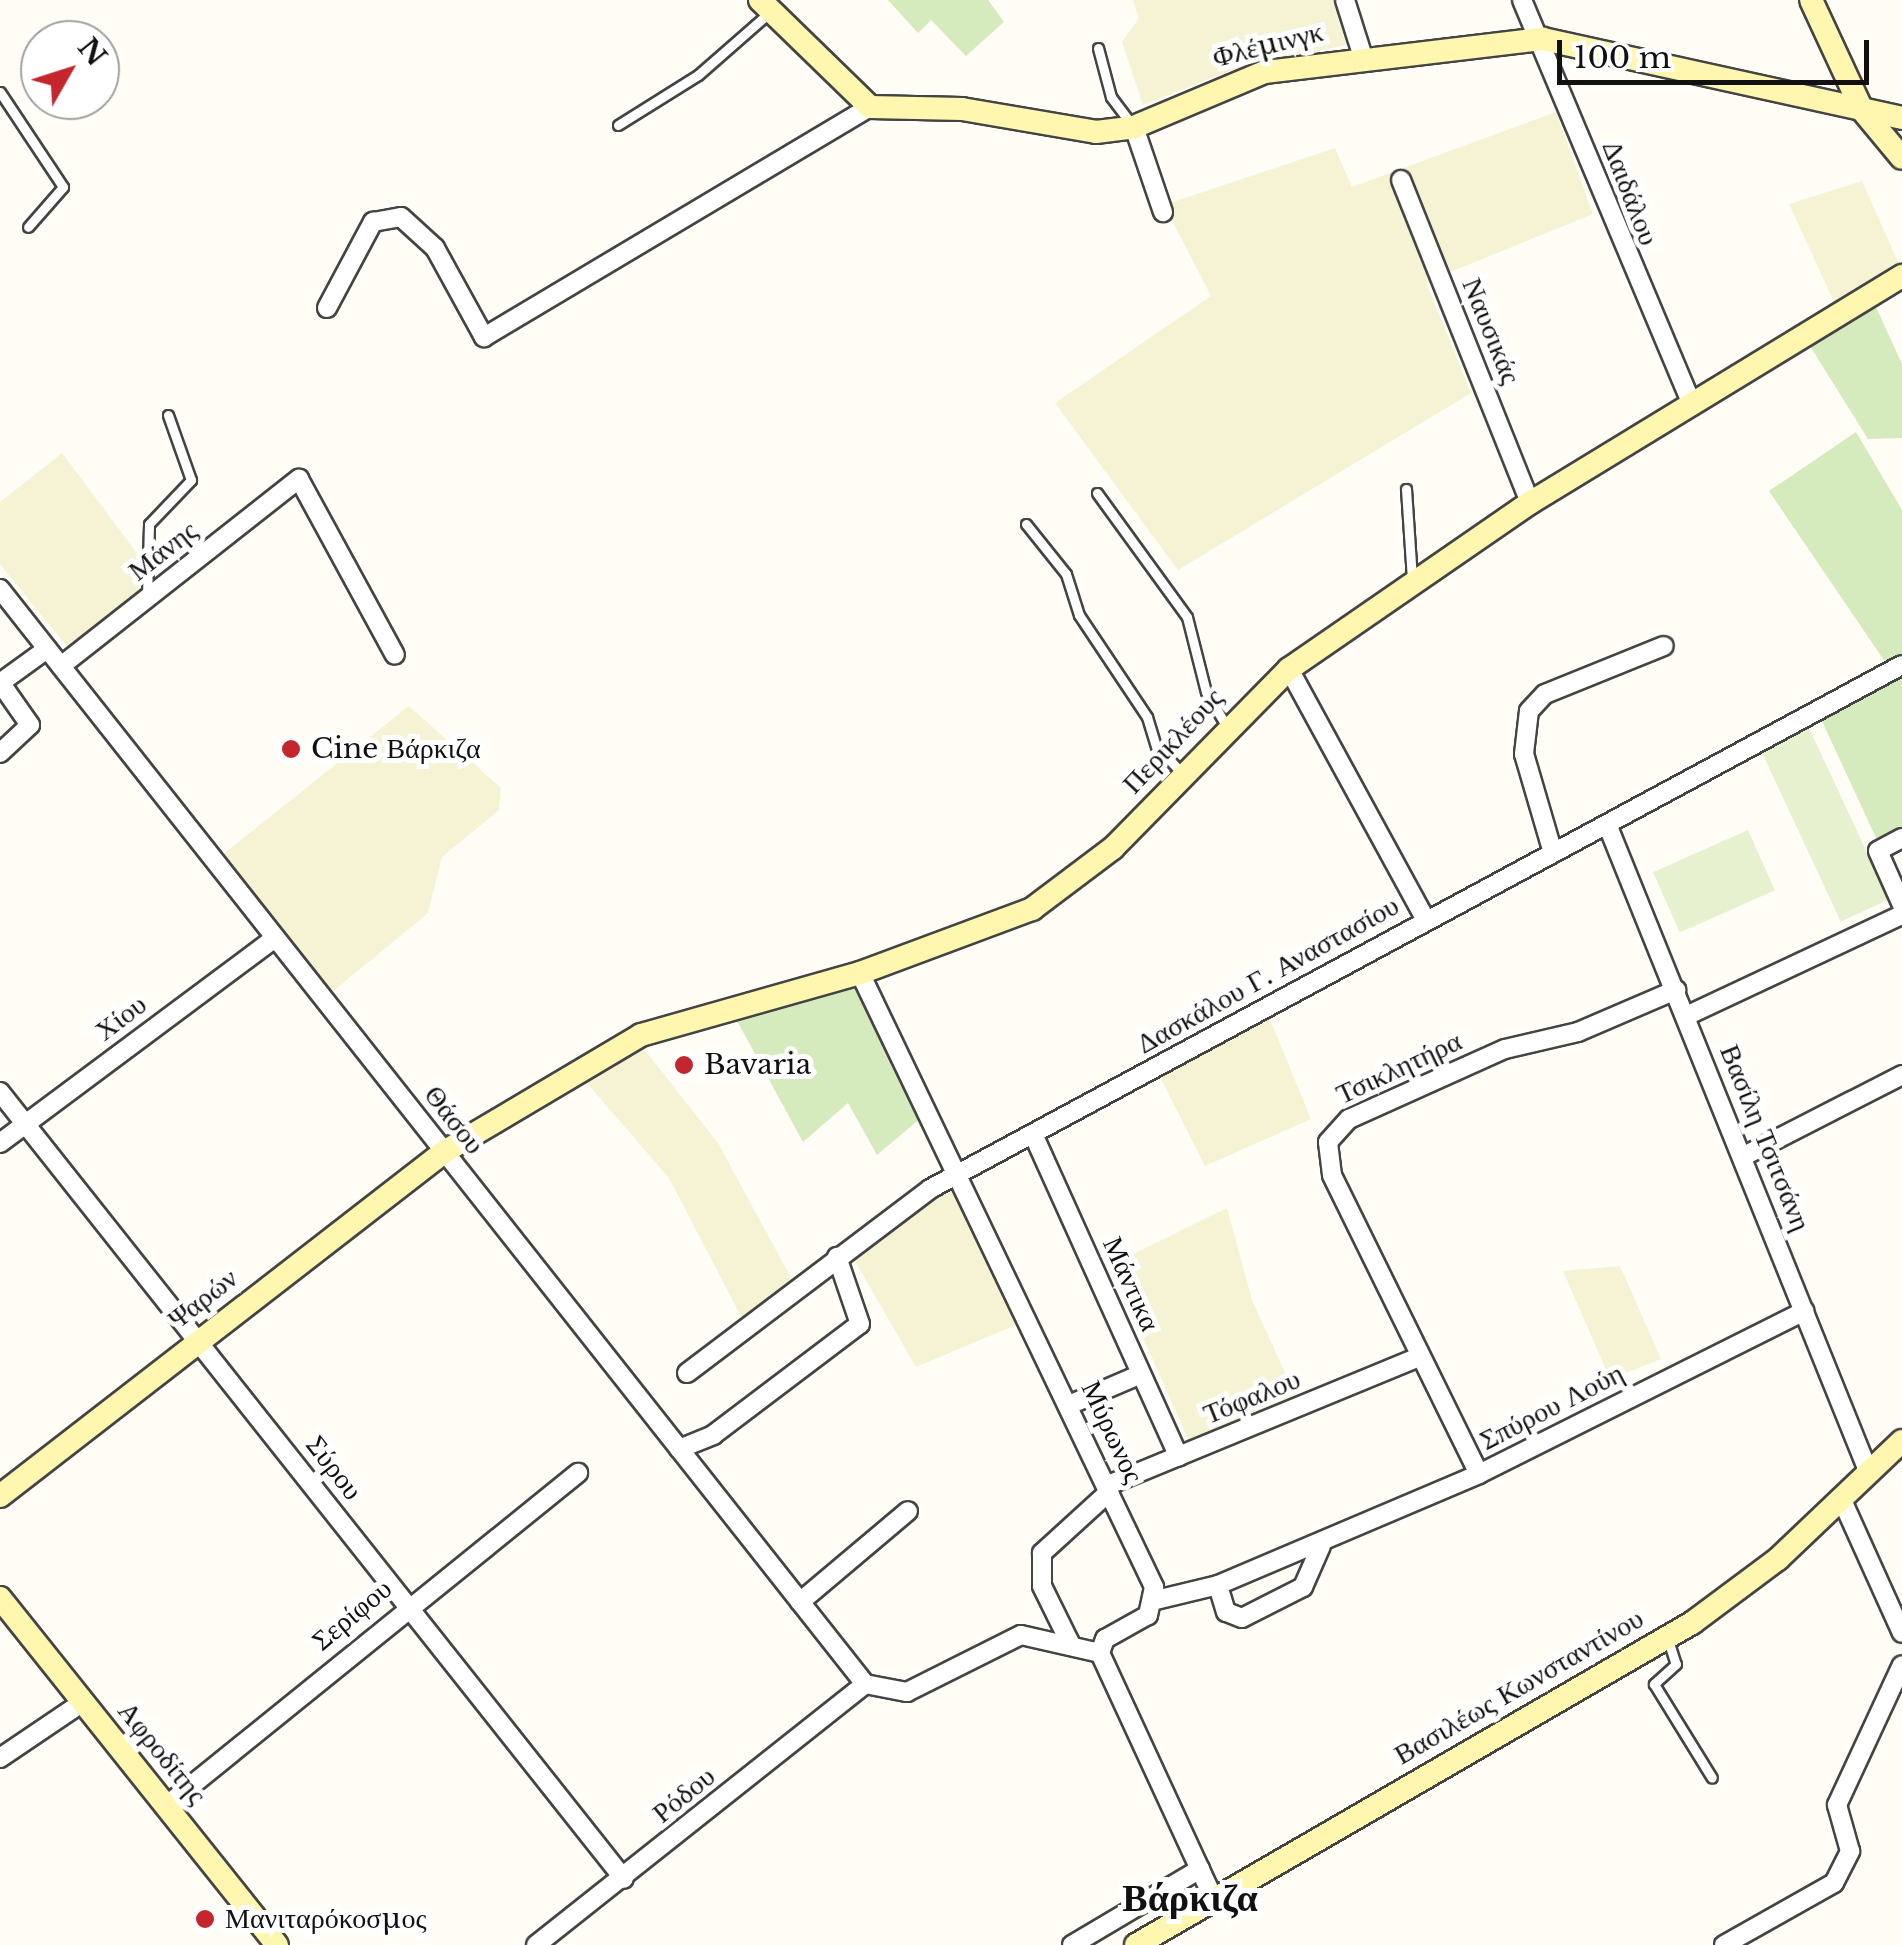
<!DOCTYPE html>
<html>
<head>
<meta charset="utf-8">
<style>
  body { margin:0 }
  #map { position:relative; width:1902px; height:1945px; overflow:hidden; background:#fffdf5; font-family:"Libre Baskerville",serif }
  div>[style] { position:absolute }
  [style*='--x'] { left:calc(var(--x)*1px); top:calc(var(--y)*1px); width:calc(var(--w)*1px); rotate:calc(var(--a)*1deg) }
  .farmland>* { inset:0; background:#f6f3d4 }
  .green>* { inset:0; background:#d5ebbd }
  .pitch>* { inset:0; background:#e6f2cf; transform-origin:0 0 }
  .roads { filter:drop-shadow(2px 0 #444) drop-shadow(-2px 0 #444) drop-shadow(0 2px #444) drop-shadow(0 -2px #444) }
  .lane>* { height:9px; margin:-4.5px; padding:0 4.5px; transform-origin:4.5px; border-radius:4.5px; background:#fff }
  .street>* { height:18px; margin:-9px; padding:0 9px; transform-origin:9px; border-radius:9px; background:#fff }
  .secondary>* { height:22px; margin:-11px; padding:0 11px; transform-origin:11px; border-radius:11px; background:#fff6b0 }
  .dots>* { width:28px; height:28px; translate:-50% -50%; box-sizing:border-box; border:5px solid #fff; border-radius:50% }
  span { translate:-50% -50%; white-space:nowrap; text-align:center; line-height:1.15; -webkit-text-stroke:10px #fff; paint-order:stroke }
  .street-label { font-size:28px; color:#111 }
  .poi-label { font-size:28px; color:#111 }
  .left { translate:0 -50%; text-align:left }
  .district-label { font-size:38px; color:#111; font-weight:700 }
  .north { position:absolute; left:20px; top:20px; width:100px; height:100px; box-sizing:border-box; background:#fff; border:2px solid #a0a0a0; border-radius:50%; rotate:51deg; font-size:28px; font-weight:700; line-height:40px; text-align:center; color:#111 }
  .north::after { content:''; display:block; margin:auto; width:35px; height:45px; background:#c4262e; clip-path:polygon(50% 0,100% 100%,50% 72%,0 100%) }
  .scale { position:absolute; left:1557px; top:40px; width:312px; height:45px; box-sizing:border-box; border:5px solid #111; border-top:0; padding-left:12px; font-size:30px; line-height:35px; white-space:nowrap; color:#111; -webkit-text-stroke:8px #fff; paint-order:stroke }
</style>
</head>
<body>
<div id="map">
  <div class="farmland">
    <div style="clip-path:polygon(1133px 0,1338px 0,1350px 44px,1230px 71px,1143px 105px,1122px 42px,1139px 18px)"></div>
    <div style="clip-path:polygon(1556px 112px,1593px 214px,1426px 282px,1471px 393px,1178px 570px,1055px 403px,1211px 296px,1164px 205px,1335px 148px,1352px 187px)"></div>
    <div style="clip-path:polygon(1862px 181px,1898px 262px,1834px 302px,1789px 204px)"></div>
    <div style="clip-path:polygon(62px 453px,157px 580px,70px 650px,0 564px,0 502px)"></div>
    <div style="clip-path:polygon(409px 706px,501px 788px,499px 810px,442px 857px,428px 913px,331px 993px,222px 855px)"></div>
    <div style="clip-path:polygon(1269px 1017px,1311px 1119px,1205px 1166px,1160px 1077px)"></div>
    <div style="clip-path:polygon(644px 1049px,718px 1143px,797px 1289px,747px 1328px,669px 1178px,586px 1082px)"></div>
    <div style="clip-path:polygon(959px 1175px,1030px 1319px,916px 1367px,848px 1249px)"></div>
    <div style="clip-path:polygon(1227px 1208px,1252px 1300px,1296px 1397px,1191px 1446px,1111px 1265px)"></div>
    <div style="clip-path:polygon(1620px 1266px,1661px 1359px,1610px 1379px,1563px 1271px)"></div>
  </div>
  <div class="green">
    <div style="clip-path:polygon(888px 0,988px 0,1004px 22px,966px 56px,931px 20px,918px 33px)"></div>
    <div style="clip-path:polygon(1875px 305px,1902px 364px,1902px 438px,1868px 439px,1810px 346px)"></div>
    <div style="clip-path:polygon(1856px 432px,1902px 510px,1902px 829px,1878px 842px,1821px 719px,1896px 678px,1769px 491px)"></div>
    <div style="clip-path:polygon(868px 979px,928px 1112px,877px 1155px,848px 1103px,803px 1142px,736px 1019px)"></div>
  </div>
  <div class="pitch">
    <div style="left:1809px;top:728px;width:189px;height:53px;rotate:65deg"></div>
    <div style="left:1748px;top:830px;width:66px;height:104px;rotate:66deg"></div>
  </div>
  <div class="roads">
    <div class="lane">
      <div style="--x:1098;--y:48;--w:51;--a:75.1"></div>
      <div style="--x:1111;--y:97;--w:36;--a:53"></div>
      <div style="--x:0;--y:92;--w:114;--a:56.4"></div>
      <div style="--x:63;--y:187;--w:53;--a:131.2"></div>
      <div style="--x:618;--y:125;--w:94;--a:-32"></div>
      <div style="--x:698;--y:75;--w:97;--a:-41.2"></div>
      <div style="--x:1406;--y:489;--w:91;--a:86.2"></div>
      <div style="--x:1097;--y:493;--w:153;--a:54"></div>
      <div style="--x:1187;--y:617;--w:77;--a:75.8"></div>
      <div style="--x:1206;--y:692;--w:39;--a:59"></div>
      <div style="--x:1026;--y:524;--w:64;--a:51.3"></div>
      <div style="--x:1066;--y:574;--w:43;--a:72.4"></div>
      <div style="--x:1079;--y:615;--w:123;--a:56.3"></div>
      <div style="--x:1147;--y:717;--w:30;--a:73"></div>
      <div style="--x:1156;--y:746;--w:37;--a:46"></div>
      <div style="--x:147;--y:596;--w:72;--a:-88.4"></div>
      <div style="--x:149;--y:524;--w:61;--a:-46.3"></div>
      <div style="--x:191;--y:480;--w:69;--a:-109.5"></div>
      <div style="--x:1668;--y:1640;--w:25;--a:72"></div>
      <div style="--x:1676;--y:1664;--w:30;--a:138"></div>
      <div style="--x:1654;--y:1684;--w:110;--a:58.3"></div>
    </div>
    <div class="street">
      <div style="--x:1345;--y:0;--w:57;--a:72.5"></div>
      <div style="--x:1522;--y:0;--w:437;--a:67.2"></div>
      <div style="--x:1134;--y:127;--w:90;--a:71.2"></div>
      <div style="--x:1401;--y:180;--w:348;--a:68.2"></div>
      <div style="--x:327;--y:308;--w:98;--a:-61.9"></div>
      <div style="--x:373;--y:222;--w:28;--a:-10"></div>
      <div style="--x:401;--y:217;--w:46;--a:42.4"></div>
      <div style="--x:435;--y:248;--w:102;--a:61.2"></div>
      <div style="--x:484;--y:337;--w:449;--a:-30.8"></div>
      <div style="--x:0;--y:589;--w:1395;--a:51.69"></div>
      <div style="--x:61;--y:666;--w:303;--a:-38.2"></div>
      <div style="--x:299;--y:479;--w:200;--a:61.4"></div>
      <div style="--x:1289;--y:669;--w:286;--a:61.4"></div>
      <div style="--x:0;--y:683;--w:58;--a:-35.9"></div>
      <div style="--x:0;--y:753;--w:41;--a:-43"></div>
      <div style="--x:30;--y:725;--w:49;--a:-125"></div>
      <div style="--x:1607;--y:824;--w:700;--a:68.02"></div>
      <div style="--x:1902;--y:838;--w:27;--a:152"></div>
      <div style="--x:1878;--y:851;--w:59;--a:66"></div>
      <div style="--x:1553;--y:853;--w:103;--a:-106.3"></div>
      <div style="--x:1524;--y:754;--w:43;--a:-83.4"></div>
      <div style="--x:1529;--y:711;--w:23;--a:-47"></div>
      <div style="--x:1545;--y:694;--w:128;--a:-22"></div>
      <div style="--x:860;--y:973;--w:681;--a:64.41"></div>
      <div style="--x:1154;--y:1587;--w:29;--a:102"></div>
      <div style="--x:1148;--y:1615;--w:49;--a:150.8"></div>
      <div style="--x:1105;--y:1639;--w:15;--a:110"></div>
      <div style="--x:1100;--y:1653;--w:269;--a:65.2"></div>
      <div style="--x:1686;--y:1016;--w:238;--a:-25.1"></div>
      <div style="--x:0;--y:1092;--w:1004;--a:51.59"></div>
      <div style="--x:1033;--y:1134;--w:354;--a:65.7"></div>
      <div style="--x:0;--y:1143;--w:343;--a:-36.7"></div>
      <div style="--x:1742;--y:1157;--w:180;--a:-27.1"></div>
      <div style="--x:687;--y:1373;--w:305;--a:-37.1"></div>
      <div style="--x:930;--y:1189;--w:1104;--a:-28.33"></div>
      <div style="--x:1069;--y:1405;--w:78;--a:-23.3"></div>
      <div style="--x:679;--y:1449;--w:37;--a:-22"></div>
      <div style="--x:713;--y:1435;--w:184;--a:-37.1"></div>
      <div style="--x:860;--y:1324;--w:71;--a:-108.9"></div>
      <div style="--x:1479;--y:1474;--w:333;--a:-116.2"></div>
      <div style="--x:1332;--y:1175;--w:33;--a:-97"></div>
      <div style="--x:1328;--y:1142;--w:31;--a:-48"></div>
      <div style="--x:1349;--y:1119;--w:171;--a:-24.2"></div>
      <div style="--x:1505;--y:1049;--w:75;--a:-13.1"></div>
      <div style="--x:1578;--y:1032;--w:107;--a:-23.2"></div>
      <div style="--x:1106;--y:1486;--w:339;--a:-22.4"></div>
      <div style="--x:1841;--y:1498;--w:148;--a:65.7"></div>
      <div style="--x:1321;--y:1546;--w:45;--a:113.7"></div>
      <div style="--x:1303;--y:1587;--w:68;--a:153.1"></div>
      <div style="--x:1242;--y:1618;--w:17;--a:-159"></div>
      <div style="--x:1226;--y:1612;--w:28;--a:-107"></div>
      <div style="--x:1218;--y:1585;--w:284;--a:-23"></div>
      <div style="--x:1479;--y:1474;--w:364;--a:-26.6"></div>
      <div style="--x:1156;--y:1600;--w:64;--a:-13.6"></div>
      <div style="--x:800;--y:1602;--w:141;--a:-40.1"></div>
      <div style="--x:1071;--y:1645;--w:66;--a:-116.2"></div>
      <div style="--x:1042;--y:1586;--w:33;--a:-90"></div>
      <div style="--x:1042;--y:1553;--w:91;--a:-42.3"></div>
      <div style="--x:865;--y:1684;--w:43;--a:10.8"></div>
      <div style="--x:907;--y:1692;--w:127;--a:-26.6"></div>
      <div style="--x:1021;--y:1635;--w:81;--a:12.8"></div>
      <div style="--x:0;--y:1758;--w:100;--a:-34"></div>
      <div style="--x:166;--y:1806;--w:530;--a:-38.95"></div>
      <div style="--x:536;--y:1945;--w:420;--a:-38.4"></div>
      <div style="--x:1072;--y:1945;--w:149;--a:-30.7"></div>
      <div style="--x:1724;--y:1945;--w:126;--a:-29.4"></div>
      <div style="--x:1834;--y:1883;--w:36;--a:-63"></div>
      <div style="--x:1850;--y:1851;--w:48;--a:-105.8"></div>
      <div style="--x:1837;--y:1805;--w:154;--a:-65.1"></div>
    </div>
    <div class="secondary">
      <div style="--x:760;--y:0;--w:153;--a:44.2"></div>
      <div style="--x:870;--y:107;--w:92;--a:1.2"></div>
      <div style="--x:962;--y:109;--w:136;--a:9.7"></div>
      <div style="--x:1096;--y:132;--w:38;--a:-7"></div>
      <div style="--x:1134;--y:127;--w:142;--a:-22.8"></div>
      <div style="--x:1265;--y:72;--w:280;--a:-6.8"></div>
      <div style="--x:1543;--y:39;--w:368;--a:12.4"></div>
      <div style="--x:1811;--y:0;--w:121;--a:65.1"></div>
      <div style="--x:1862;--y:110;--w:62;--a:50.2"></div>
      <div style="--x:0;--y:1496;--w:562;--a:-37.77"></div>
      <div style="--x:444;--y:1152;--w:229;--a:-30.7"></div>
      <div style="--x:641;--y:1035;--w:228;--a:-15.8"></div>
      <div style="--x:860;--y:973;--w:184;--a:-20.4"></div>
      <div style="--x:1032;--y:909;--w:101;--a:-37"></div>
      <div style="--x:1113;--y:848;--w:251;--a:-45.5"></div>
      <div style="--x:1289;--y:669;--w:293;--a:-34.6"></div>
      <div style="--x:1530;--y:503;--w:436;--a:-31.4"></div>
      <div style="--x:0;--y:1598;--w:444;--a:51.4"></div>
      <div style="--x:1136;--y:1945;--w:643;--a:-30.08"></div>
      <div style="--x:1692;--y:1623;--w:107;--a:-36.7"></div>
      <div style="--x:1778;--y:1559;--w:171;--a:-43.6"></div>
    </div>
  </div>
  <div class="dots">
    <div style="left:291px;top:749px;background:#c4262e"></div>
    <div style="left:684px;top:1065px;background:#c4262e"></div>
    <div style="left:205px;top:1919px;background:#c4262e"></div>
  </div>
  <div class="street-label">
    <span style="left:1268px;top:45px;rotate:-14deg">Φλέμινγκ</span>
    <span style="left:1630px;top:193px;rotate:69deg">Δαιδάλου</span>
    <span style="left:1491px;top:331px;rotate:68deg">Ναυσικάς</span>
    <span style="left:163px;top:551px;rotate:-38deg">Μάνης</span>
    <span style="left:1173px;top:741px;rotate:-47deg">Περικλέους</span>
    <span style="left:1268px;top:975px;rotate:-29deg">Δασκάλου Γ. Αναστασίου</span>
    <span style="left:121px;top:1018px;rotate:-37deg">Χίου</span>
    <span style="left:1399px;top:1068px;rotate:-25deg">Τσικλητήρα</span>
    <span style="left:454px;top:1120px;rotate:52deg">Θάσου</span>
    <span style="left:1765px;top:1138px;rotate:68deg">Βασίλη Τσιτσάνη</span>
    <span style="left:1131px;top:1284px;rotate:66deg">Μάντικα</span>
    <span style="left:203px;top:1299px;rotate:-38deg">Ψαρών</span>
    <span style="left:1252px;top:1397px;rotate:-22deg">Τόφαλου</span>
    <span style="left:1552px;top:1407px;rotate:-27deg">Σπύρου Λούη</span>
    <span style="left:1112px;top:1432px;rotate:65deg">Μύρωνος</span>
    <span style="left:334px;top:1468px;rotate:52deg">Σύρου</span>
    <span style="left:352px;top:1615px;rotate:-40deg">Σερίφου</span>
    <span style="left:1519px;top:1687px;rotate:-30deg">Βασιλέως Κωνσταντίνου</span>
    <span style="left:162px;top:1753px;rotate:51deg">Αφροδίτης</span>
    <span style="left:684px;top:1795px;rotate:-39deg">Ρόδου</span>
  </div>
  <div class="poi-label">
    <span class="left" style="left:311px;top:749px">Cine Βάρκιζα</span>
    <span class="left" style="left:704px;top:1065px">Bavaria</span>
    <span class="left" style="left:225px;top:1919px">Μανιταρόκοσμος</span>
  </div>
  <div class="district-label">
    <span style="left:1190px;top:1898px">Βάρκιζα</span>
  </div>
  <div class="north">N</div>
  <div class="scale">100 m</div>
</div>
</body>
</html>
